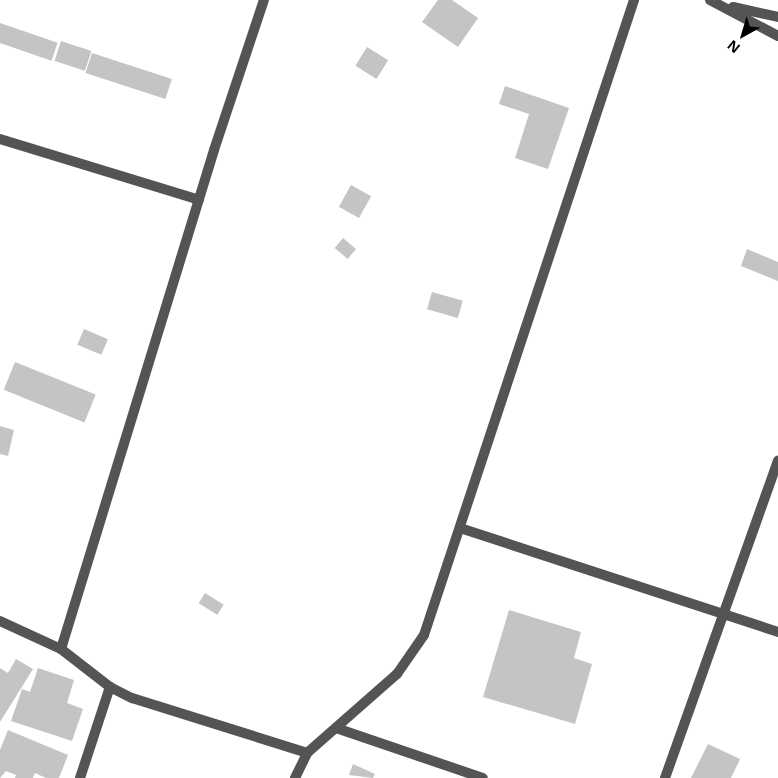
<!DOCTYPE html>
<html>
<head>
<meta charset="utf-8">
<style>
  body { margin:0 }
  #map { position:relative; width:778px; height:778px; overflow:hidden; background:#fff; font-family:"Open Sans",sans-serif }
  div>[style] { position:absolute }
  [style*='--x'] { left:calc(var(--x)*1px); top:calc(var(--y)*1px); width:calc(var(--w)*1px); rotate:calc(var(--a)*1deg) }
  .building>* { inset:0; background:#c4c4c4; transform-origin:0 0 }
  .minor>* { height:10px; margin:-5px; padding:0 5px; transform-origin:5px; border-radius:5px; background:#545454 }
  span { translate:-50% -50%; white-space:nowrap; text-align:center; line-height:1.15; -webkit-text-stroke:5px #fff; paint-order:stroke }
  .north { position:absolute; left:718px; top:10px; width:50px; height:50px; -webkit-text-stroke:4px #fff; paint-order:stroke; rotate:219deg; font-size:14px; font-weight:700; line-height:20px; text-align:center; color:#000 }
  .north::after { content:''; display:block; margin:auto; width:18px; height:22px; background:#000; clip-path:polygon(50% 0,100% 100%,50% 72%,0 100%) }
</style>
</head>
<body>
<div id="map">
  <div class="building">
    <div style="clip-path:polygon(438px 0,452px 0,478px 18px,458px 47px,422px 22px)"></div>
    <div style="left:0;top:23px;width:61px;height:19px;rotate:19deg"></div>
    <div style="left:61px;top:41px;width:32px;height:21px;rotate:18deg"></div>
    <div style="left:367px;top:47px;width:25px;height:22px;rotate:32deg"></div>
    <div style="left:92px;top:53px;width:84px;height:21px;rotate:18deg"></div>
    <div style="clip-path:polygon(505px 86px,569px 108px,548px 169px,515px 158px,529px 114px,499px 104px)"></div>
    <div style="left:351px;top:185px;width:23px;height:25px;rotate:29deg"></div>
    <div style="left:343px;top:238px;width:17px;height:13px;rotate:40deg"></div>
    <div style="clip-path:polygon(747px 249px,778px 262px,778px 281px,741px 266px)"></div>
    <div style="left:432px;top:292px;width:32px;height:18px;rotate:16deg"></div>
    <div style="left:84px;top:329px;width:26px;height:17px;rotate:23deg"></div>
    <div style="left:15px;top:362px;width:87px;height:30px;rotate:22deg"></div>
    <div style="clip-path:polygon(0 426px,14px 430px,8px 456px,0 454px)"></div>
    <div style="left:205px;top:593px;width:22px;height:12px;rotate:32deg"></div>
    <div style="clip-path:polygon(509px 610px,581px 632px,574px 658px,592px 664px,575px 724px,483px 697px)"></div>
    <div style="clip-path:polygon(16px 659px,33px 669px,0 722px,0 668px,8px 673px)"></div>
    <div style="clip-path:polygon(38px 668px,74px 680px,67px 703px,83px 709px,72px 741px,11px 721px,22px 689px,30px 692px)"></div>
    <div style="clip-path:polygon(8px 730px,68px 755px,59px 778px,46px 778px,35px 773px,33px 778px,15px 778px,16px 775px,6px 771px,0 778px,0 750px)"></div>
    <div style="clip-path:polygon(708px 744px,740px 759px,731px 778px,691px 778px)"></div>
    <div style="clip-path:polygon(353px 764px,375px 774px,373px 778px,349px 775px)"></div>
  </div>
  <div class="minor">
    <div style="--x:710;--y:0;--w:77;--a:27.9"></div>
    <div style="--x:733;--y:7;--w:46;--a:12.5"></div>
    <div style="--x:0;--y:139;--w:208;--a:17"></div>
    <div style="--x:460;--y:528;--w:335;--a:18.1"></div>
    <div style="--x:0;--y:621;--w:67;--a:24.7"></div>
    <div style="--x:61;--y:649;--w:62;--a:37.8"></div>
    <div style="--x:110;--y:687;--w:25;--a:27"></div>
    <div style="--x:132;--y:698;--w:183;--a:17.4"></div>
    <div style="--x:61;--y:649;--w:522;--a:-72.95"></div>
    <div style="--x:214;--y:150;--w:158;--a:-71.6"></div>
    <div style="--x:336;--y:728;--w:155;--a:18.8"></div>
    <div style="--x:80;--y:778;--w:96;--a:-71.8"></div>
    <div style="--x:295;--y:778;--w:28;--a:-64"></div>
    <div style="--x:307;--y:753;--w:120;--a:-41.3"></div>
    <div style="--x:397;--y:674;--w:47;--a:-55.3"></div>
    <div style="--x:424;--y:635;--w:669;--a:-71.7"></div>
    <div style="--x:665;--y:778;--w:337;--a:-70.4"></div>
  </div>
  <div class="north">N</div>
</div>
</body>
</html>
